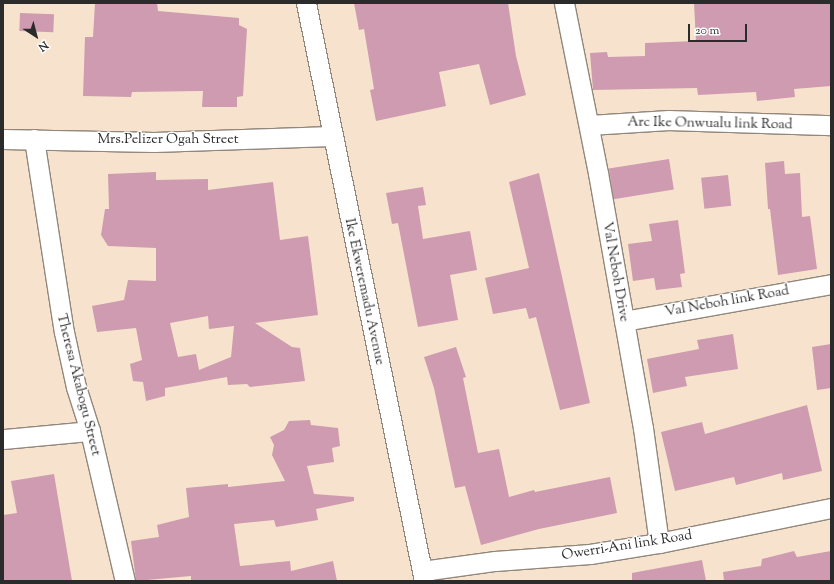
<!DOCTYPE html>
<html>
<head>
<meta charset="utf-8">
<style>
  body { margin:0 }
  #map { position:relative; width:834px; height:584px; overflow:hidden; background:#f7e3cd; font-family:"Sorts Mill Goudy",serif }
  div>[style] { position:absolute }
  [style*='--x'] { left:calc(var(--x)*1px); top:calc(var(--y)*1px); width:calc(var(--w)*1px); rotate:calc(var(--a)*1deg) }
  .building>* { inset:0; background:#ce9bb0; transform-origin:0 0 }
  .roads { filter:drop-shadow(1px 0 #91877c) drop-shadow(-1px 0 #91877c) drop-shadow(0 1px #91877c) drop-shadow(0 -1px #91877c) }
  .street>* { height:19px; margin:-9.5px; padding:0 9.5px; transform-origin:9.5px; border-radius:9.5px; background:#fff }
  span { translate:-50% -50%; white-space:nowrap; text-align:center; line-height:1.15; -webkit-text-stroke:3px #fff; paint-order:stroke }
  .street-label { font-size:14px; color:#2b2b2b }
  .frame { position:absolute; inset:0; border:4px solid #2b2b2b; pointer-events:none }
  .north { position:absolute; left:16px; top:16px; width:40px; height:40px; -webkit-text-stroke:3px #fff; paint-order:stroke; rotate:144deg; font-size:11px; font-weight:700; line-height:16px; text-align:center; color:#2b2b2b }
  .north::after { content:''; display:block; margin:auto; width:14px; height:18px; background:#2b2b2b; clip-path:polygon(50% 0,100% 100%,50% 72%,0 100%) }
  .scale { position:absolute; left:688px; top:24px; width:59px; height:18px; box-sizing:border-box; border:2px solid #2b2b2b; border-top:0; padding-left:5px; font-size:12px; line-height:14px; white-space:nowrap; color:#2b2b2b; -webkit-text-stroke:3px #fff; paint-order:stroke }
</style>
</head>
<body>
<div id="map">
  <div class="building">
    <div style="clip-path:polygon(95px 3px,157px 3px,158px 11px,239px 18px,239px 25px,247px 29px,243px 96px,237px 97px,237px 107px,202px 107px,203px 91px,132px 92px,131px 97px,83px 96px,85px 37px,93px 37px)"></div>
    <div style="clip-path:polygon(354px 3px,508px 3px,516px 56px,526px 95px,490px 105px,479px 64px,439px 72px,446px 106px,376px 121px,370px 90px,374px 89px,364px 29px,359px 30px)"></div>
    <div style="clip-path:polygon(694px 3px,831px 3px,831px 86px,794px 89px,795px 97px,757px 101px,756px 92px,698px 95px,697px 88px,593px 90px,590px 53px,607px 52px,608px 57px,645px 56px,645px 43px,696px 41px)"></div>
    <div style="left:20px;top:13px;width:34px;height:18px;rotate:2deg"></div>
    <div style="left:669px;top:159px;width:31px;height:61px;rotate:81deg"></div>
    <div style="clip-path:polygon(784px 161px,785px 174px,800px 173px,802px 217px,810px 216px,817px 269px,778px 275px,770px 209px,768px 209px,765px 163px)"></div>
    <div style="clip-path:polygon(evenodd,156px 172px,156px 180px,208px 179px,208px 190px,273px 182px,280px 240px,308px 236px,318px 315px,255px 323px,292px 347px,300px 348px,305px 381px,250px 387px,247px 384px,228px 385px,227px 377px,165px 388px,165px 396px,146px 401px,143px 382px,133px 381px,130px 364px,142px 360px,136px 328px,97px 332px,92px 306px,124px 300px,128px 280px,156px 281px,156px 248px,108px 246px,101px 235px,105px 209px,109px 209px,108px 174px,156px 172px,208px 316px,209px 329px,234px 326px,231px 357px,199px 370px,196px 354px,178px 357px,170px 323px,208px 316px)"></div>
    <div style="clip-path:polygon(539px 173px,590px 403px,560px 410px,536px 317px,529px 319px,526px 308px,493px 314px,485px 278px,529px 268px,509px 182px)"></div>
    <div style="left:728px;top:175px;width:31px;height:27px;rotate:84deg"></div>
    <div style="clip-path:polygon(423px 187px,426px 205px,418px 206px,423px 239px,470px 231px,477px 270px,450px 275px,458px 320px,418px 327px,398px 223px,392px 224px,386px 193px)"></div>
    <div style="clip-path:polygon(678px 220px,685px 273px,680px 274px,682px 287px,656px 290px,654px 278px,633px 281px,628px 244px,652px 241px,649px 224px)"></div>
    <div style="clip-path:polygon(733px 334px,738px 369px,685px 377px,687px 386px,653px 393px,647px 359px,699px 349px,697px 340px)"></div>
    <div style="clip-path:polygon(831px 344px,831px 388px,817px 390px,812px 347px)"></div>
    <div style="clip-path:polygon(456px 347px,466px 377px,463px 378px,478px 453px,499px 449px,509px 497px,534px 490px,535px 492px,610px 477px,617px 513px,539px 529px,481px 545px,465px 486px,455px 488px,434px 388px,424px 357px)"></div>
    <div style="clip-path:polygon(807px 405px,822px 471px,783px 480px,782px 473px,736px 485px,734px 477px,675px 491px,661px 432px,702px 422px,705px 434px)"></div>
    <div style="clip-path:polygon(310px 420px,311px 425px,338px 428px,340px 446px,332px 448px,334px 462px,307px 466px,314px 494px,354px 497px,354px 501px,316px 509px,318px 520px,276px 527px,274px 520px,234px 524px,240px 566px,290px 561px,291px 571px,333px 561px,337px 581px,191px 581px,191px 576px,136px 581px,131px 541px,159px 537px,157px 525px,189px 517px,186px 488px,228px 484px,228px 487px,285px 481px,272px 455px,274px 445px,270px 437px,284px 430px,289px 421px)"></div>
    <div style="clip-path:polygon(54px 474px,72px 581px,3px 581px,3px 515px,17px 513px,11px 481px)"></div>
    <div style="clip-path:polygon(794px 551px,797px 557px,831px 551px,831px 581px,724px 581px,723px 572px,761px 566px,762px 559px)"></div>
    <div style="clip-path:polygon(702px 560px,706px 581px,632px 581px,632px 573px)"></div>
  </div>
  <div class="roads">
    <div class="street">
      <div style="--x:306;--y:3;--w:590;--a:78.46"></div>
      <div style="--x:564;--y:3;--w:173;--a:78.7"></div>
      <div style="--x:598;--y:173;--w:259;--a:80"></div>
      <div style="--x:643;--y:428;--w:116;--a:82.1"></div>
      <div style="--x:589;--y:125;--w:80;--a:-3.6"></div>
      <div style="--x:669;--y:120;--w:162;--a:1.8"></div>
      <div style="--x:3;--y:139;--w:151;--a:1.1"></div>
      <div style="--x:154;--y:142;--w:178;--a:-1.9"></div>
      <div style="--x:34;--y:139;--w:195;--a:81.2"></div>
      <div style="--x:64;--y:332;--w:56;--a:77.7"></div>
      <div style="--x:76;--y:387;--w:46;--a:72.3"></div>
      <div style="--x:90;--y:431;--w:154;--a:76.9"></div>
      <div style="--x:624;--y:321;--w:210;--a:-10.1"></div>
      <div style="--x:3;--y:439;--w:87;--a:-5.3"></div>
      <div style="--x:422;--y:571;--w:74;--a:-7.8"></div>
      <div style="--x:495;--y:561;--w:95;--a:-4.2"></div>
      <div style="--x:590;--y:554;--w:70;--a:-9.1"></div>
      <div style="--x:659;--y:543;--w:176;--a:-11.5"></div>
    </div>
  </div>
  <div class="street-label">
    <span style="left:710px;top:124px;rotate:1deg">Arc Ike Onwualu link Road</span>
    <span style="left:168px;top:140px">Mrs.Pelizer Ogah Street</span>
    <span style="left:615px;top:272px;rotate:80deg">Val Neboh Drive</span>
    <span style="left:364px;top:292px;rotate:78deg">Ike Ekweremadu Avenue</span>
    <span style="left:727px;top:302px;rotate:-10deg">Val Neboh link Road</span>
    <span style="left:78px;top:385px;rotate:76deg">Theresa Akabogu Street</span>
    <span style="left:627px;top:546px;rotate:-9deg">Owerri-Ani link Road</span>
  </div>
  <div class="frame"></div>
  <div class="north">N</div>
  <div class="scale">20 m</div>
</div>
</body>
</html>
